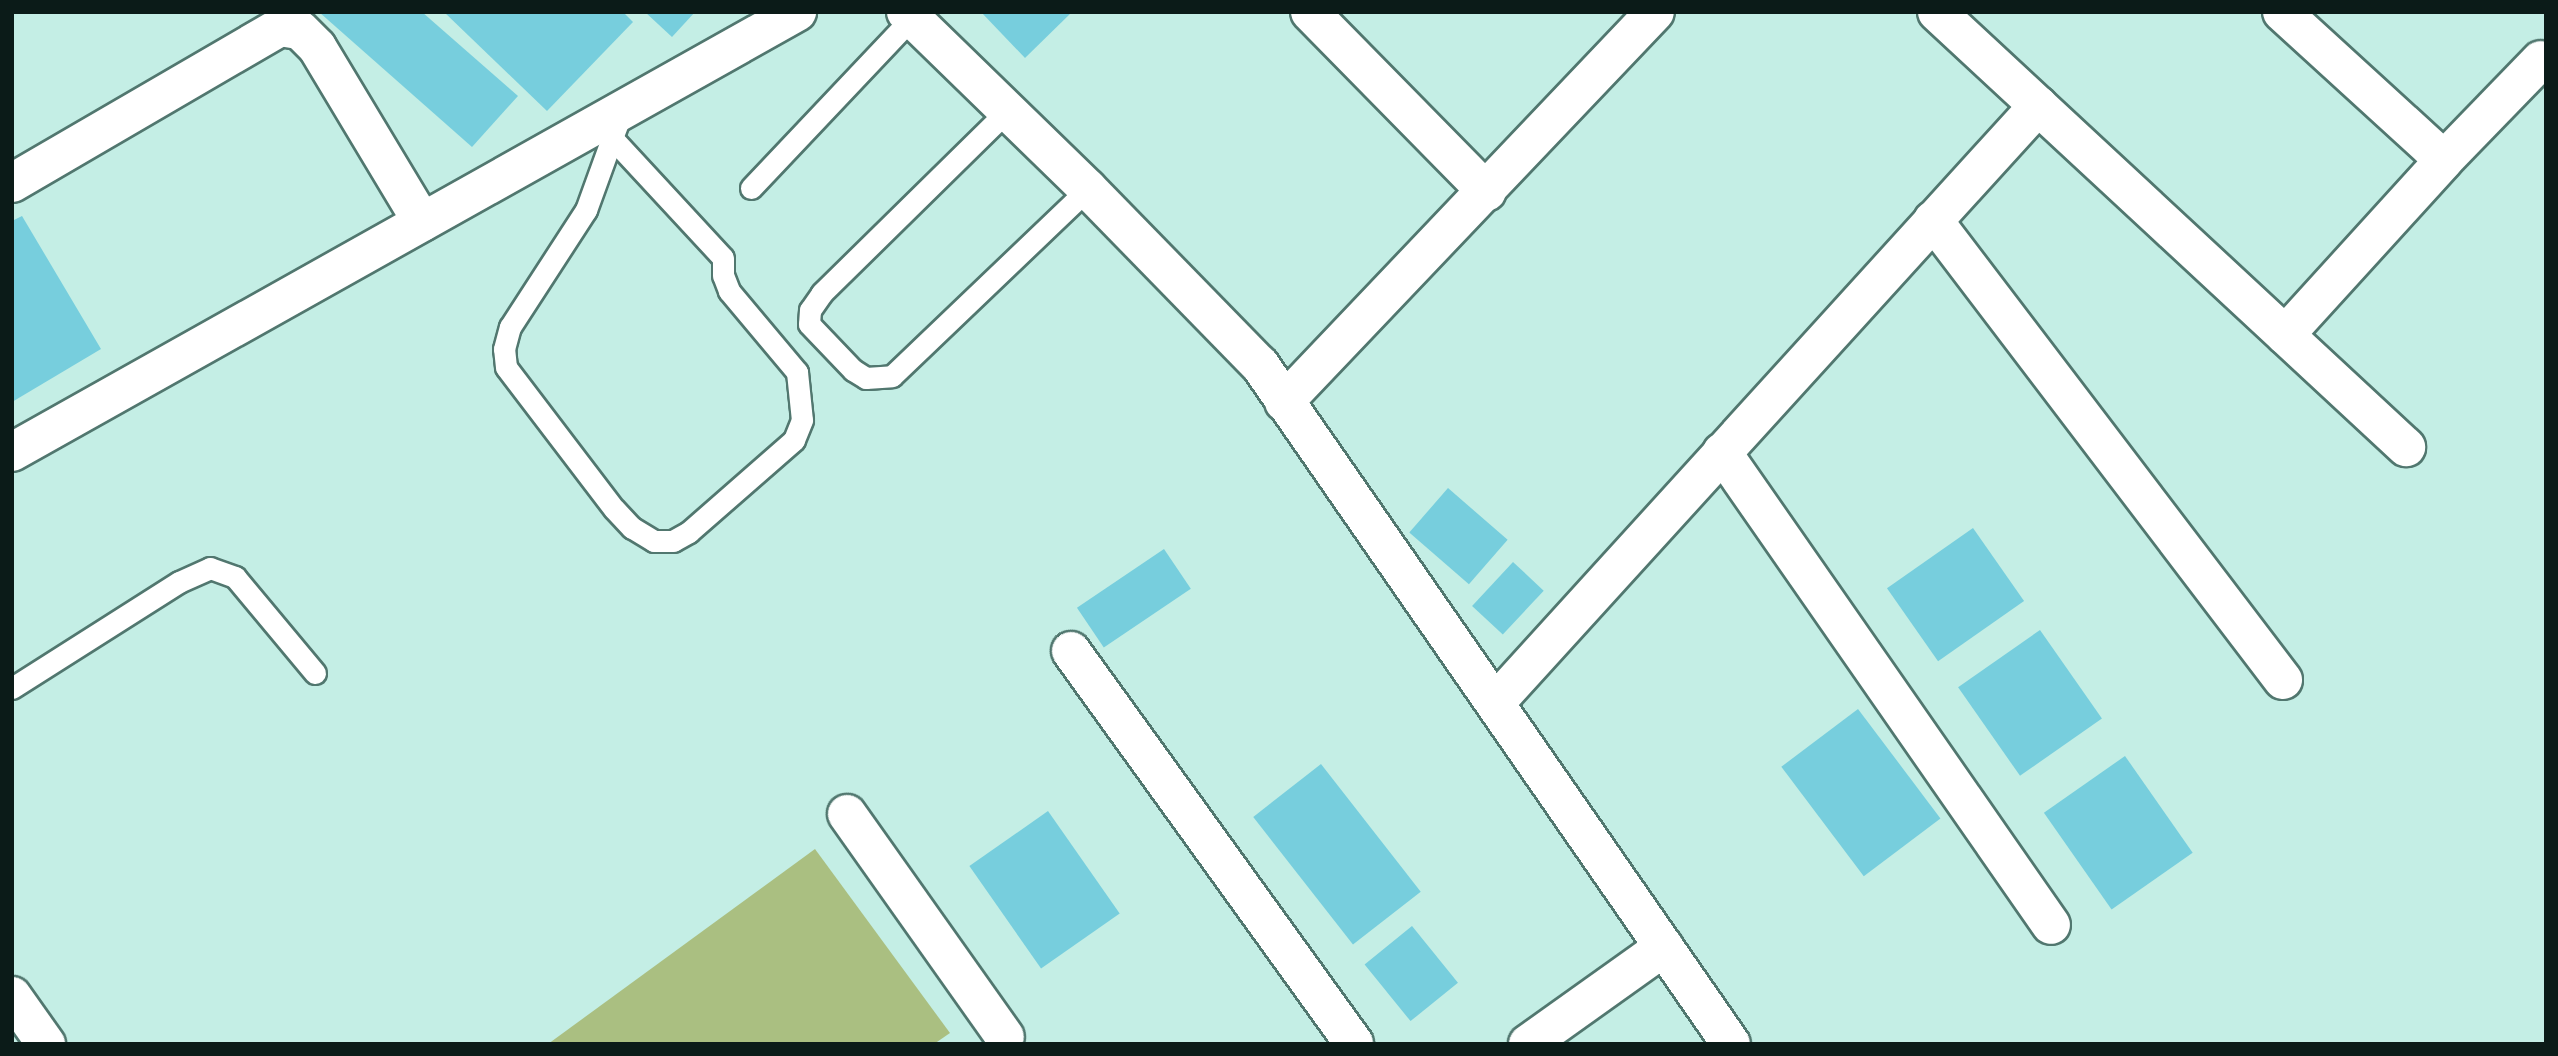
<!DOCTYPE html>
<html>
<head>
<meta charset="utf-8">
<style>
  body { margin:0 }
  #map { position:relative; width:2558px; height:1056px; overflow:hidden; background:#c4eee5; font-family:Lora,serif }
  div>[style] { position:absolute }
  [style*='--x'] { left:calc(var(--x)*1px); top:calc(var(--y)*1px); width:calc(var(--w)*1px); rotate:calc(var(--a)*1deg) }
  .green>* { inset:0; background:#aabf81 }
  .building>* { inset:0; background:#77cedd; transform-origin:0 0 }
  .roads { filter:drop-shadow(2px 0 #51776f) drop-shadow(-2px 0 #51776f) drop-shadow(0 2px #51776f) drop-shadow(0 -2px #51776f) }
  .lane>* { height:21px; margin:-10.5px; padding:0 10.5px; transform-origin:10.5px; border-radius:10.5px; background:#fff }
  .street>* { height:38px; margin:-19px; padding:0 19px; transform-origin:19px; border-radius:19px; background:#fff }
  .secondary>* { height:38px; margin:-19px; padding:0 19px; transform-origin:19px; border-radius:19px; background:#fff }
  span { translate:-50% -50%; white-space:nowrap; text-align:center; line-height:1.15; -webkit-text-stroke:5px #fff; paint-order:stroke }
  .frame { position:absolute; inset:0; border:14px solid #0b1b18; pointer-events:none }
</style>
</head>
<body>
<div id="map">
  <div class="green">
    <div style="clip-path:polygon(815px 849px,950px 1033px,934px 1044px,548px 1044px)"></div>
  </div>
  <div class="building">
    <div style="clip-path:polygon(319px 12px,422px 12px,518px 96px,472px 147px)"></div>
    <div style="clip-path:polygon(444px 12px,623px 12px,633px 22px,547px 111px)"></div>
    <div style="clip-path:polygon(645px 12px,695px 12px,672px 37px)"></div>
    <div style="clip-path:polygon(981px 12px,1072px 12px,1025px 58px)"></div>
    <div style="clip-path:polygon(22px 216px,101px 349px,12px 402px,12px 221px)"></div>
    <div style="left:1448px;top:488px;width:79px;height:59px;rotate:41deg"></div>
    <div style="left:1973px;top:528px;width:89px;height:105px;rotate:55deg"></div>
    <div style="left:1164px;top:549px;width:48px;height:105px;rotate:56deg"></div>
    <div style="left:1513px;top:562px;width:42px;height:60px;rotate:43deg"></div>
    <div style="left:2040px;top:630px;width:108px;height:100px;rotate:55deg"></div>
    <div style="left:1858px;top:709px;width:137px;height:96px;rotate:53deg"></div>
    <div style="left:2125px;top:756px;width:118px;height:99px;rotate:55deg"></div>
    <div style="left:1321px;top:764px;width:162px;height:86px;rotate:52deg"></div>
    <div style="left:1048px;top:811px;width:125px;height:96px;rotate:55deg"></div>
    <div style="left:1412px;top:926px;width:73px;height:61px;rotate:51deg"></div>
  </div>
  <div class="roads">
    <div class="lane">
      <div style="--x:1007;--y:111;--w:260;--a:135.5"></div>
      <div style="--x:822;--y:293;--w:21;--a:125"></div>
      <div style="--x:810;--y:310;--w:14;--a:94"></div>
      <div style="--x:809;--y:324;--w:64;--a:46.3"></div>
      <div style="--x:853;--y:370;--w:15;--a:32"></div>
      <div style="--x:866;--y:378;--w:26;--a:-4"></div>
      <div style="--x:892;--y:376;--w:271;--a:-43.7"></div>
      <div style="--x:612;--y:138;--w:163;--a:47.2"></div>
      <div style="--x:723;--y:258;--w:17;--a:90"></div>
      <div style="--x:723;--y:275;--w:17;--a:69"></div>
      <div style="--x:729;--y:291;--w:106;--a:50"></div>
      <div style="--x:797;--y:372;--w:48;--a:84.1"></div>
      <div style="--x:802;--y:420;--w:22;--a:112"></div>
      <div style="--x:794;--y:440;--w:140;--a:138.8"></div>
      <div style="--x:689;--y:532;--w:18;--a:151"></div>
      <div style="--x:673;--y:541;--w:19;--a:180"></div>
      <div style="--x:654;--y:541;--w:26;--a:-149"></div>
      <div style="--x:632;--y:528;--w:26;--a:-133"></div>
      <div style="--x:614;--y:509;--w:178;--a:-127.3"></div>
      <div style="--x:506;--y:367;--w:18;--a:-96"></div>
      <div style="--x:504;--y:349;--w:23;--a:-75"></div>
      <div style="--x:510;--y:327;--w:140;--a:-57"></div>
      <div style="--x:586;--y:210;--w:77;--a:-70.1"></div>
      <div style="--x:612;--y:138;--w:28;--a:-69"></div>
      <div style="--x:751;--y:188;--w:234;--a:-46.6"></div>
      <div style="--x:12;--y:688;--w:198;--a:-32.4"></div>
      <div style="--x:179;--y:582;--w:34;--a:-24"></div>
      <div style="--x:210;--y:568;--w:27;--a:20"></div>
      <div style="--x:235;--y:577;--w:125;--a:50.2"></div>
    </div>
    <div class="street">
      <div style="--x:1310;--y:12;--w:252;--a:45.5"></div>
      <div style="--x:1937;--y:12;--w:640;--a:42.85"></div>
      <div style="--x:2282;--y:12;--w:219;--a:42.4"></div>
      <div style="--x:12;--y:183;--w:310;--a:-30.2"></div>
      <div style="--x:280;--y:27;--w:20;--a:9"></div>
      <div style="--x:300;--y:30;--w:24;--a:45"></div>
      <div style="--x:317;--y:47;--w:204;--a:59"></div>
      <div style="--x:1933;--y:220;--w:578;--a:52.73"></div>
      <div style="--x:2285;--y:335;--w:236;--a:-47.7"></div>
      <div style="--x:2444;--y:160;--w:139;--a:-45.9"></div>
      <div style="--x:1284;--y:402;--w:538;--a:-46.43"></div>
      <div style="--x:12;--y:452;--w:900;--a:-29.27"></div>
      <div style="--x:1722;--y:452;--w:576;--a:55.18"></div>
      <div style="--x:1071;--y:651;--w:484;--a:54.2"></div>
      <div style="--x:1496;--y:702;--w:806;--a:-47.72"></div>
      <div style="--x:847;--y:814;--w:273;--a:54.7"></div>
      <div style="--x:12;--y:996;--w:59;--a:54.7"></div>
      <div style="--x:1528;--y:1044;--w:167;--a:-35.5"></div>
    </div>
    <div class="secondary">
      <div style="--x:906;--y:12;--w:254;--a:44.2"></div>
      <div style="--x:1088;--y:189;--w:246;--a:45.7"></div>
      <div style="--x:1260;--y:365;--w:826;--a:55.25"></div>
    </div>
  </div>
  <div class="frame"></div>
</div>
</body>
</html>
